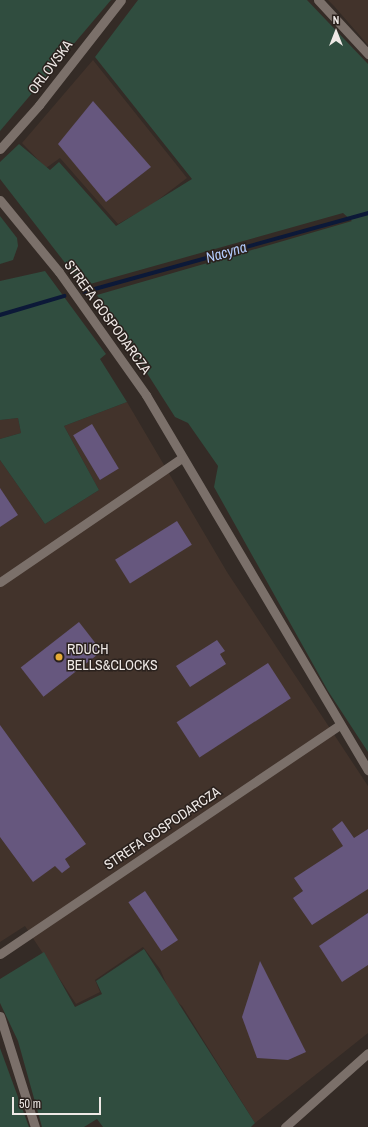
<!DOCTYPE html>
<html>
<head>
<meta charset="utf-8">
<style>
  body { margin:0 }
  #map { position:relative; width:368px; height:1127px; overflow:hidden; background:#342b26; font-family:"Archivo Narrow",sans-serif }
  div>[style] { position:absolute }
  [style*='--x'] { left:calc(var(--x)*1px); top:calc(var(--y)*1px); width:calc(var(--w)*1px); rotate:calc(var(--a)*1deg) }
  .built>* { inset:0; background:#42332b }
  .green>* { inset:0; background:#304d3f }
  .stream>* { height:3.5px; margin:-1.75px; padding:0 1.75px; transform-origin:1.75px; border-radius:1.75px; background:#0c1938 }
  .building>* { inset:0; background:#66577e; transform-origin:0 0 }
  .minor>* { height:9px; margin:-4.5px; padding:0 4.5px; transform-origin:4.5px; border-radius:4.5px; background:#7b706a }
  .dots>* { width:11px; height:11px; translate:-50% -50%; box-sizing:border-box; border:2px solid #2a211d; border-radius:50% }
  span { translate:-50% -50%; white-space:nowrap; text-align:center; line-height:1.15; -webkit-text-stroke:3px #2a211d; paint-order:stroke }
  .street-label { font-size:14px; color:#efe9e6 }
  .poi-label { font-size:14px; color:#efe9e6 }
  .left { translate:0 -50%; text-align:left }
  .water-label { font-size:15px; color:#b2cafb; font-style:italic }
  .north { position:absolute; left:316px; top:12px; width:40px; height:40px; -webkit-text-stroke:3px #2a211d; paint-order:stroke; rotate:0deg; font-size:11px; font-weight:700; line-height:16px; text-align:center; color:#efe9e6 }
  .north::after { content:''; display:block; margin:auto; width:14px; height:18px; background:#efe9e6; clip-path:polygon(50% 0,100% 100%,50% 72%,0 100%) }
  .scale { position:absolute; left:12px; top:1097px; width:89px; height:18px; box-sizing:border-box; border:2px solid #efe9e6; border-top:0; padding-left:5px; font-size:12px; line-height:14px; white-space:nowrap; color:#efe9e6; -webkit-text-stroke:3px #2a211d; paint-order:stroke }
</style>
</head>
<body>
<div id="map">
  <div class="built">
    <div style="clip-path:polygon(328px 0,368px 0,368px 45px,334px 6px)"></div>
    <div style="clip-path:polygon(93px 60px,187px 178px,150px 206px,118px 224px,60px 158px,46px 168px,22px 143px)"></div>
    <div style="clip-path:polygon(127px 402px,227px 572px,368px 786px,368px 1033px,255px 1123px,182px 1006px,172px 997px,160px 969px,143px 947px,95px 980px,100px 992px,76px 1004px,25px 926px,0 942px,0 460px,45px 524px,99px 490px,64px 426px)"></div>
    <div style="clip-path:polygon(18px 418px,21px 433px,0 439px,0 420px)"></div>
  </div>
  <div class="green">
    <div style="clip-path:polygon(0 0,111px 0,0 131px)"></div>
    <div style="clip-path:polygon(138px 0,307px 0,368px 64px,368px 752px,328px 691px,214px 487px,218px 466px,188px 423px,175px 417px,97px 295px,352px 221px,343px 213px,83px 286px,0 179px,0 162px,19px 144px,50px 170px,59px 162px,116px 226px,192px 179px,95px 57px)"></div>
    <div style="clip-path:polygon(0 216px,17px 238px,18px 246px,13px 260px,0 264px)"></div>
    <div style="clip-path:polygon(45px 271px,106px 354px,100px 359px,127px 402px,64px 426px,99px 490px,45px 524px,0 460px,0 439px,21px 433px,18px 418px,0 420px,0 281px)"></div>
    <div style="clip-path:polygon(144px 949px,255px 1123px,251px 1127px,103px 1127px,97px 1119px,84px 1127px,42px 1127px,18px 1041px,0 1003px,0 979px,44px 952px,75px 1007px,102px 994px,96px 981px)"></div>
    <div style="clip-path:polygon(0 1048px,29px 1127px,0 1127px)"></div>
  </div>
  <div class="stream">
    <div style="--x:84;--y:292;--w:295;--a:-15.5"></div>
    <div style="--x:0;--y:315;--w:67;--a:-16.5"></div>
  </div>
  <div class="building">
    <div style="clip-path:polygon(93px 101px,151px 167px,106px 202px,58px 144px)"></div>
    <div style="left:92px;top:424px;width:52px;height:22px;rotate:59deg"></div>
    <div style="clip-path:polygon(0 488px,18px 515px,0 527px)"></div>
    <div style="left:177px;top:521px;width:28px;height:73px;rotate:58deg"></div>
    <div style="left:79px;top:622px;width:37px;height:74px;rotate:52deg"></div>
    <div style="clip-path:polygon(217px 640px,225px 651px,220px 654px,226px 664px,190px 687px,176px 666px)"></div>
    <div style="left:268px;top:663px;width:42px;height:109px;rotate:57deg"></div>
    <div style="clip-path:polygon(0 725px,86px 844px,65px 859px,70px 867px,62px 873px,55px 866px,33px 882px,0 837px)"></div>
    <div style="clip-path:polygon(342px 821px,354px 838px,368px 829px,368px 889px,312px 925px,293px 898px,303px 891px,294px 878px,343px 846px,332px 829px)"></div>
    <div style="left:145px;top:891px;width:59px;height:20px;rotate:56deg"></div>
    <div style="clip-path:polygon(368px 913px,368px 965px,342px 982px,319px 946px)"></div>
    <div style="clip-path:polygon(260px 961px,306px 1052px,288px 1060px,257px 1058px,242px 1017px)"></div>
  </div>
  <div class="minor">
    <div style="--x:318;--y:0;--w:74;--a:47.2"></div>
    <div style="--x:0;--y:149;--w:59;--a:-48.4"></div>
    <div style="--x:39;--y:105;--w:133;--a:-52"></div>
    <div style="--x:0;--y:200;--w:93;--a:50.7"></div>
    <div style="--x:59;--y:272;--w:151;--a:54.7"></div>
    <div style="--x:146;--y:395;--w:436;--a:59.4"></div>
    <div style="--x:0;--y:582;--w:220;--a:-34.3"></div>
    <div style="--x:0;--y:954;--w:410;--a:-34"></div>
    <div style="--x:0;--y:1016;--w:116;--a:72.5"></div>
    <div style="--x:285;--y:1127;--w:111;--a:-41.7"></div>
  </div>
  <div class="dots">
    <div style="left:59px;top:657px;background:#e6ac36"></div>
  </div>
  <div class="street-label">
    <span style="left:50px;top:67px;rotate:-53deg">ORLOVSKA</span>
    <span style="left:108px;top:317px;rotate:54deg">STREFA GOSPODARCZA</span>
    <span style="left:162px;top:828px;rotate:-34deg">STREFA GOSPODARCZA</span>
  </div>
  <div class="poi-label">
    <span class="left" style="left:67px;top:657px">RDUCH<br>BELLS&amp;CLOCKS</span>
  </div>
  <div class="water-label">
    <span style="left:226px;top:252px;rotate:-16deg">Nacyna</span>
  </div>
  <div class="north">N</div>
  <div class="scale">50 m</div>
</div>
</body>
</html>
